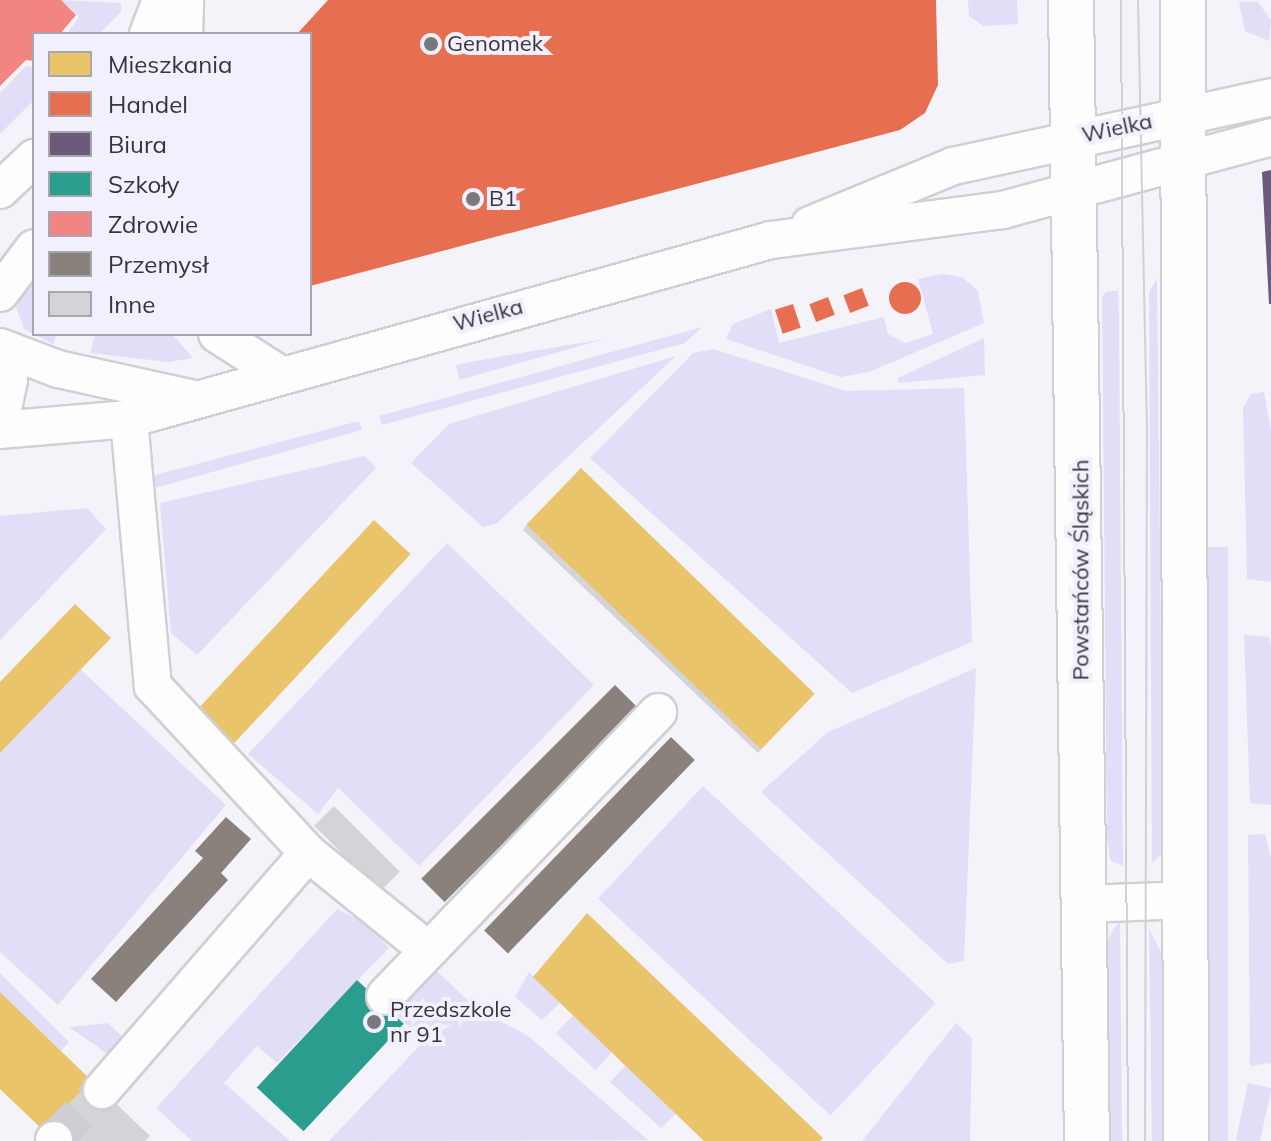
<!DOCTYPE html>
<html>
<head>
<meta charset="utf-8">
<style>
  body { margin:0 }
  #map { position:relative; width:1271px; height:1141px; overflow:hidden; background:#f4f3f9; font-family:Mulish,sans-serif }
  div>[style] { position:absolute }
  [style*='--x'] { left:calc(var(--x)*1px); top:calc(var(--y)*1px); width:calc(var(--w)*1px); rotate:calc(var(--a)*1deg) }
  .green>* { inset:0; background:#e2def8; transform-origin:0 0 }
  .homes>* { inset:0; background:#e9c46a; transform-origin:0 0 }
  .shops>* { inset:0; background:#e76f51; transform-origin:0 0 }
  .round { border-radius:50% }
  .offices>* { inset:0; background:#6d597a }
  .schools>* { inset:0; background:#2a9d8f; transform-origin:0 0 }
  .health>* { inset:0; background:#f28482 }
  .industry>* { inset:0; background:#8a817c; transform-origin:0 0 }
  .building>* { inset:0; background:#d4d3d7; transform-origin:0 0 }
  .minor-tunnel>* { height:36px; margin-top:-18px; transform-origin:0; background:repeating-linear-gradient(90deg,#cecdd3 0 36px,transparent 0 54px) }
  .roads { filter:drop-shadow(2px 0 #d0cfd4) drop-shadow(-2px 0 #d0cfd4) drop-shadow(0 2px #d0cfd4) drop-shadow(0 -2px #d0cfd4) }
  .minor>* { height:36px; margin:-18px; padding:0 18px; transform-origin:18px; border-radius:18px; background:#fdfdfe }
  .major>* { height:44px; margin:-22px; padding:0 22px; transform-origin:22px; border-radius:22px; background:#fdfdfe }
  .tram>* { height:2px; margin:-1px; padding:0 1px; transform-origin:1px; border-radius:1px; background:#d1d1d3 }
  .dots>* { width:22px; height:22px; translate:-50% -50%; box-sizing:border-box; border:4px solid #f2f0fc; border-radius:50% }
  span { translate:-50% -50%; white-space:nowrap; text-align:center; line-height:1.15; -webkit-text-stroke:8px #f2f0fc; paint-order:stroke }
  .poi-label { font-size:22px; color:#36353a }
  .left { translate:0 -50%; text-align:left }
  .street-label { font-size:22px; color:#36353a }
  .legend { position:absolute; left:32px; top:32px; width:280px; height:304px; box-sizing:border-box; background:#f2f0fc; border:2px solid #a7a5ae; margin:0; padding:10px 14px; list-style:none; font-size:24px; color:#36353a }
  .legend li { display:flex; align-items:center; gap:16px; height:40px }
  .legend b { width:40px; border:2px solid #a7a5ae }
</style>
</head>
<body>
<div id="map">
  <div class="green">
    <div style="clip-path:polygon(61px 0,121px 3px,121px 12px,99px 34px,67px 34px,79px 17px)"></div>
    <div style="clip-path:polygon(968px 0,1017px 0,1018px 24px,983px 26px,969px 16px)"></div>
    <div style="clip-path:polygon(1239px 2px,1258px 2px,1271px 20px,1269px 41px,1245px 31px)"></div>
    <div style="clip-path:polygon(26px 66px,34px 67px,34px 100px,0 134px,0 93px)"></div>
    <div style="clip-path:polygon(34px 270px,34px 334px,57px 334px,53px 344px,24px 329px,16px 307px)"></div>
    <div style="clip-path:polygon(942px 274px,962px 277px,978px 291px,984px 323px,869px 372px,840px 377px,726px 339px,733px 324px,771px 309px,779px 343px,884px 317px,888px 334px,905px 343px,933px 334px,918px 279px)"></div>
    <div style="clip-path:polygon(1157px 278px,1163px 822px,1161px 855px,1152px 863px,1149px 292px)"></div>
    <div style="clip-path:polygon(1108px 291px,1118px 291px,1119px 314px,1123px 866px,1110px 860px,1107px 837px,1102px 296px)"></div>
    <div style="clip-path:polygon(702px 327px,685px 343px,382px 425px,379px 416px)"></div>
    <div style="clip-path:polygon(95px 334px,172px 334px,193px 358px,168px 362px,90px 353px)"></div>
    <div style="clip-path:polygon(984px 338px,985px 375px,898px 383px,898px 378px)"></div>
    <div style="clip-path:polygon(605px 339px,459px 380px,456px 365px,502px 356px)"></div>
    <div style="clip-path:polygon(713px 349px,846px 391px,964px 388px,972px 642px,852px 693px,590px 458px,693px 353px)"></div>
    <div style="clip-path:polygon(676px 356px,496px 524px,483px 527px,411px 463px,449px 424px)"></div>
    <div style="clip-path:polygon(1264px 392px,1271px 432px,1271px 582px,1247px 579px,1243px 408px,1251px 394px)"></div>
    <div style="clip-path:polygon(359px 421px,362px 430px,144px 491px,144px 478px)"></div>
    <div style="clip-path:polygon(365px 456px,376px 468px,197px 655px,171px 633px,160px 503px)"></div>
    <div style="clip-path:polygon(87px 508px,106px 529px,0 640px,0 516px)"></div>
    <div style="clip-path:polygon(447px 543px,594px 685px,419px 866px,338px 788px,318px 814px,248px 754px)"></div>
    <div style="left:1228px;top:547px;width:594px;height:40px;rotate:90deg"></div>
    <div style="clip-path:polygon(1244px 635px,1269px 637px,1271px 647px,1271px 805px,1250px 803px)"></div>
    <div style="clip-path:polygon(976px 668px,964px 961px,948px 964px,761px 792px,828px 732px)"></div>
    <div style="clip-path:polygon(80px 669px,226px 805px,58px 1005px,0 952px,0 753px)"></div>
    <div style="left:703px;top:786px;width:318px;height:154px;rotate:43deg"></div>
    <div style="clip-path:polygon(1265px 834px,1271px 858px,1271px 1063px,1250px 1066px,1248px 835px)"></div>
    <div style="clip-path:polygon(337px 909px,367px 924px,389px 948px,277px 1063px,257px 1046px,224px 1083px,290px 1141px,192px 1141px,156px 1108px)"></div>
    <div style="clip-path:polygon(1120px 919px,1122px 1141px,1108px 1141px,1107px 941px)"></div>
    <div style="clip-path:polygon(1149px 928px,1165px 961px,1171px 1141px,1152px 1141px)"></div>
    <div style="clip-path:polygon(427px 962px,478px 1010px,527px 1035px,648px 1140px,329px 1141px,425px 1040px,384px 1005px)"></div>
    <div style="clip-path:polygon(529px 972px,560px 1003px,542px 1020px,515px 997px)"></div>
    <div style="clip-path:polygon(0 973px,69px 1042px,61px 1051px,0 992px)"></div>
    <div style="left:573px;top:1015px;width:54px;height:25px;rotate:43deg"></div>
    <div style="clip-path:polygon(108px 1023px,126px 1040px,109px 1055px,69px 1027px)"></div>
    <div style="clip-path:polygon(956px 1023px,972px 1038px,970px 1141px,862px 1141px)"></div>
    <div style="clip-path:polygon(626px 1065px,676px 1114px,661px 1128px,610px 1082px)"></div>
    <div style="left:1248px;top:1083px;width:24px;height:58px;rotate:12deg"></div>
  </div>
  <div class="homes">
    <div style="left:581px;top:468px;width:325px;height:79px;rotate:44deg"></div>
    <div style="left:374px;top:520px;width:50px;height:259px;rotate:43deg"></div>
    <div style="clip-path:polygon(75px 604px,111px 638px,0 753px,0 682px)"></div>
    <div style="clip-path:polygon(587px 913px,823px 1138px,820px 1141px,704px 1141px,533px 977px)"></div>
    <div style="clip-path:polygon(0 992px,92px 1081px,43px 1130px,0 1089px)"></div>
  </div>
  <div class="shops">
    <div style="clip-path:polygon(328px 0,936px 0,938px 85px,925px 113px,900px 130px,310px 286px,310px 34px,297px 34px)"></div>
    <div class="round" style="left:889px;top:282px;width:32px;height:32px"></div>
    <div style="left:862px;top:288px;width:19px;height:20px;rotate:69deg"></div>
    <div style="left:828px;top:297px;width:19px;height:20px;rotate:69deg"></div>
    <div style="left:793px;top:304px;width:25px;height:19px;rotate:72deg"></div>
  </div>
  <div class="offices">
    <div style="clip-path:polygon(1271px 170px,1271px 304px,1269px 304px,1262px 172px)"></div>
  </div>
  <div class="schools">
    <div style="left:357px;top:980px;width:64px;height:147px;rotate:43deg"></div>
  </div>
  <div class="health">
    <div style="clip-path:polygon(0 0,61px 0,76px 15px,60px 34px,34px 34px,34px 61px,26px 60px,0 86px)"></div>
  </div>
  <div class="industry">
    <div style="left:615px;top:685px;width:33px;height:274px;rotate:45deg"></div>
    <div style="left:671px;top:737px;width:33px;height:269px;rotate:44deg"></div>
    <div style="clip-path:polygon(226px 817px,251px 839px,221px 873px,228px 880px,116px 1002px,91px 979px,203px 858px,195px 851px)"></div>
  </div>
  <div class="building">
    <div style="clip-path:polygon(527px 525px,761px 749px,758px 753px,523px 530px)"></div>
    <div style="left:334px;top:806px;width:93px;height:28px;rotate:45deg"></div>
    <div style="clip-path:polygon(92px 1081px,150px 1136px,145px 1141px,55px 1141px,43px 1130px)"></div>
  </div>
  <div class="minor-tunnel">
    <div style="--x:54;--y:1140;--w:69;--a:-46.2"></div>
  </div>
  <div class="roads">
    <div class="minor">
      <div style="--x:148;--y:34;--w:36;--a:-69"></div>
      <div style="--x:184;--y:34;--w:34;--a:-88"></div>
      <div style="--x:0;--y:190;--w:47;--a:-43.3"></div>
      <div style="--x:810;--y:225;--w:155;--a:-22.4"></div>
      <div style="--x:953;--y:166;--w:325;--a:-12.2"></div>
      <div style="--x:0;--y:293;--w:56;--a:-52.9"></div>
      <div style="--x:217;--y:334;--w:72;--a:32.6"></div>
      <div style="--x:0;--y:347;--w:62;--a:20.8"></div>
      <div style="--x:58;--y:369;--w:135;--a:12.4"></div>
      <div style="--x:0;--y:348;--w:33;--a:74"></div>
      <div style="--x:9;--y:380;--w:44;--a:101.8"></div>
      <div style="--x:129;--y:419;--w:268;--a:84.9"></div>
      <div style="--x:153;--y:686;--w:228;--a:47.1"></div>
      <div style="--x:308;--y:853;--w:149;--a:39"></div>
      <div style="--x:0;--y:430;--w:129;--a:-4.9"></div>
      <div style="--x:129;--y:419;--w:666;--a:-15.58"></div>
      <div style="--x:771;--y:240;--w:234;--a:-7.4"></div>
      <div style="--x:1003;--y:210;--w:278;--a:-15.2"></div>
      <div style="--x:1084;--y:904;--w:103;--a:-2.2"></div>
      <div style="--x:385;--y:996;--w:394;--a:-46.1"></div>
      <div style="--x:102;--y:1090;--w:314;--a:-49"></div>
      <div style="--x:54;--y:1141;--w:1;--a:-90"></div>
    </div>
    <div class="major">
      <div style="--x:1071;--y:0;--w:1141;--a:89.2"></div>
      <div style="--x:1183;--y:0;--w:1141;--a:89.85"></div>
    </div>
  </div>
  <div class="tram">
    <div style="--x:1121;--y:0;--w:1141;--a:89.65"></div>
    <div style="--x:1138;--y:0;--w:431;--a:88.8"></div>
    <div style="--x:1147;--y:431;--w:710;--a:90.16"></div>
  </div>
  <div class="dots">
    <div style="left:431px;top:44px;background:#78787d"></div>
    <div style="left:473px;top:199px;background:#78787d"></div>
    <div style="left:374px;top:1022px;background:#78787d"></div>
  </div>
  <div class="poi-label">
    <span class="left" style="left:447px;top:44px">Genomek</span>
    <span class="left" style="left:489px;top:199px">B1</span>
    <span class="left" style="left:390px;top:1022px">Przedszkole<br>nr 91</span>
  </div>
  <div class="street-label">
    <span style="left:1117px;top:128px;rotate:-12deg">Wielka</span>
    <span style="left:488px;top:315px;rotate:-15deg">Wielka</span>
    <span style="left:1081px;top:570px;rotate:-90deg">Powstańców Śląskich</span>
  </div>
  <ul class="legend">
  <li><b style="height:22px;background:#e9c46a"></b>Mieszkania</li>
  <li><b style="height:22px;background:#e76f51"></b>Handel</li>
  <li><b style="height:22px;background:#6d597a"></b>Biura</li>
  <li><b style="height:22px;background:#2a9d8f"></b>Szkoły</li>
  <li><b style="height:22px;background:#f28482"></b>Zdrowie</li>
  <li><b style="height:22px;background:#8a817c"></b>Przemysł</li>
  <li><b style="height:22px;background:#d4d3d7"></b>Inne</li>
  </ul>
</div>
</body>
</html>
